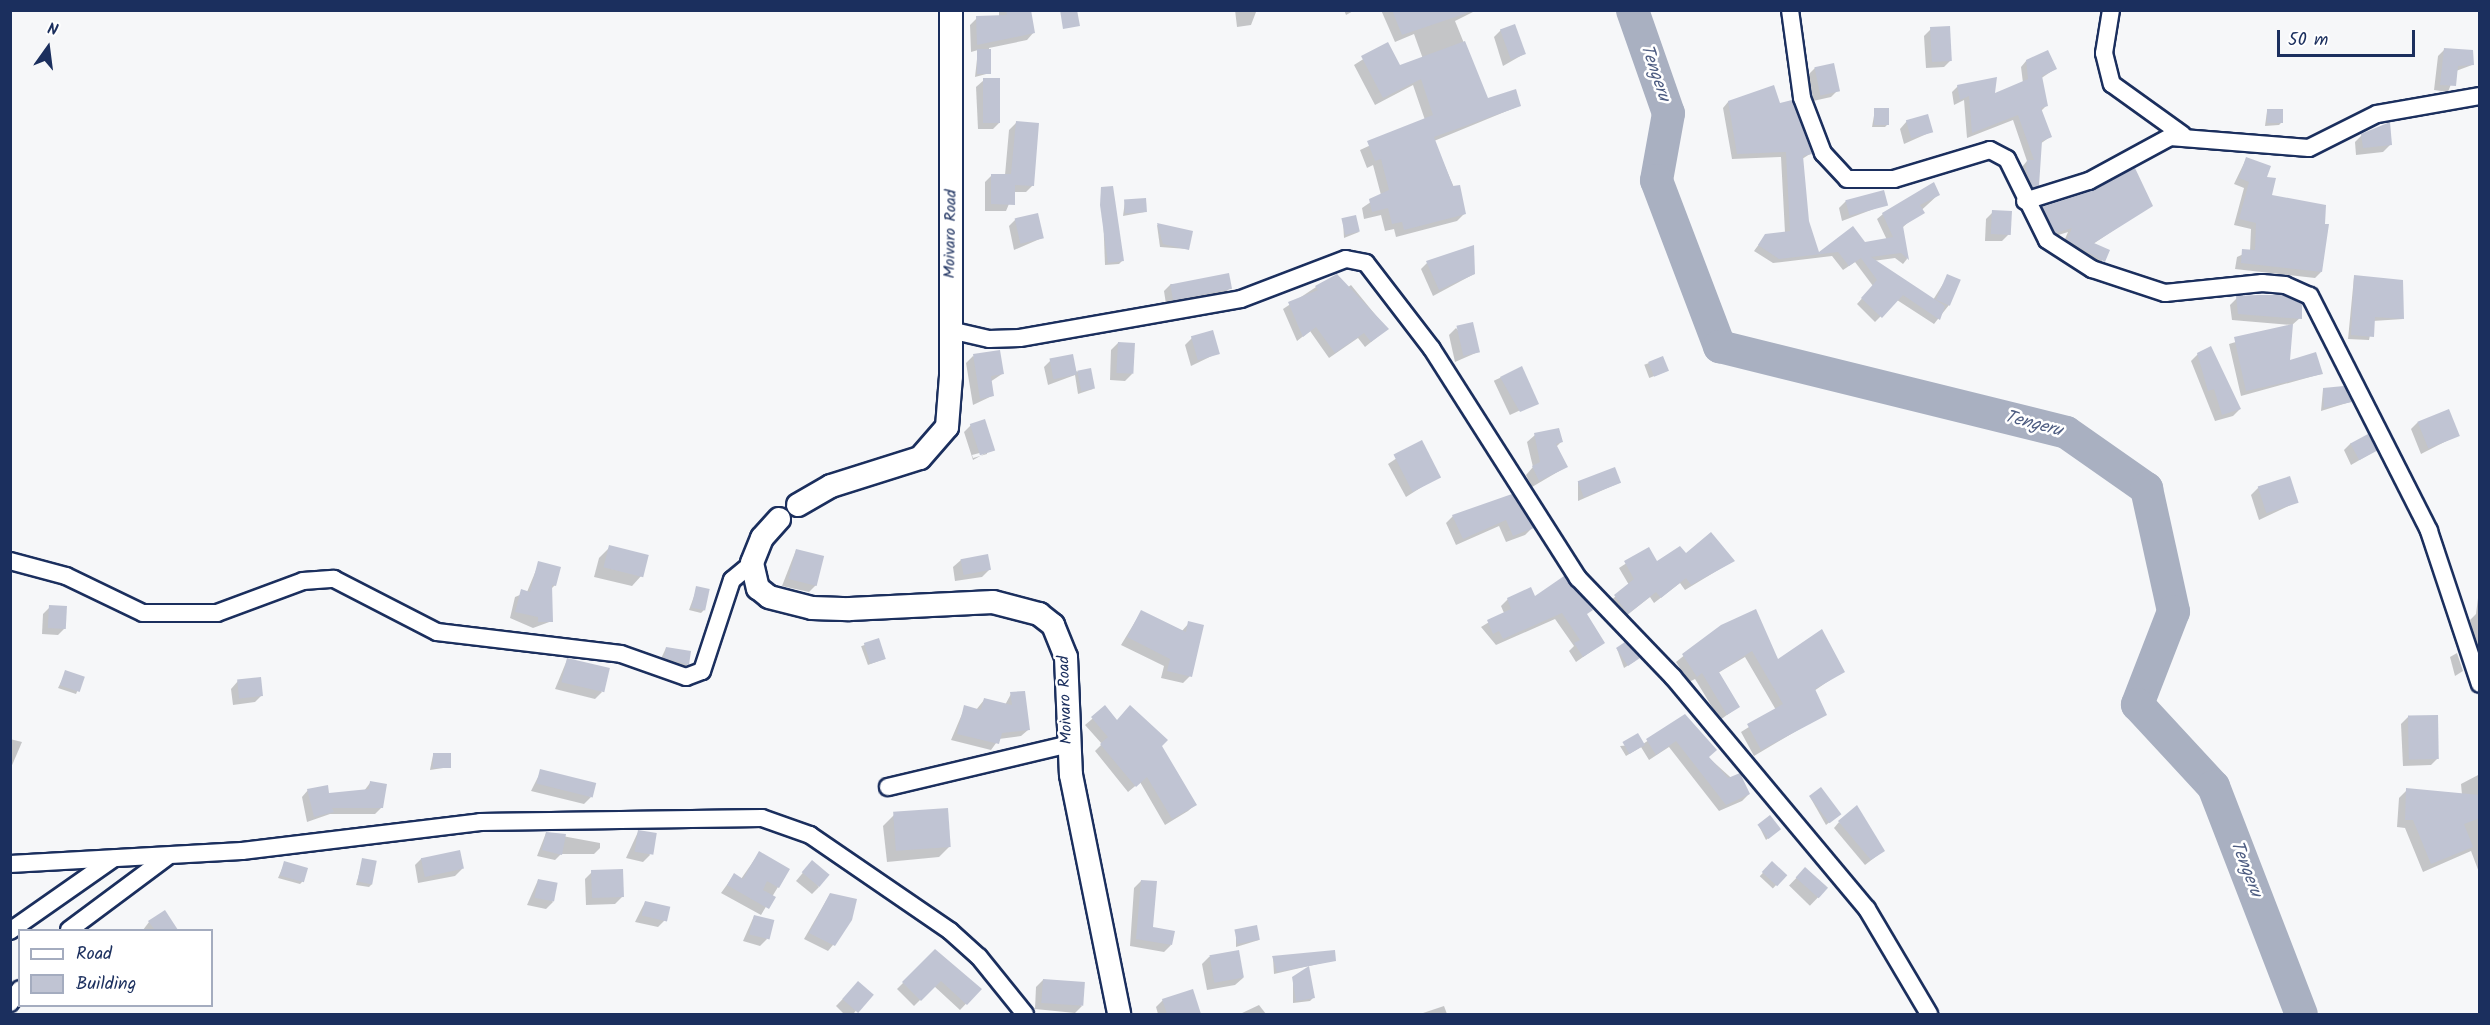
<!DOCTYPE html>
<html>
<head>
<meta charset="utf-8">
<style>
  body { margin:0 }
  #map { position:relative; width:2490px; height:1025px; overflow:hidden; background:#f6f7f9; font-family:Kalam,sans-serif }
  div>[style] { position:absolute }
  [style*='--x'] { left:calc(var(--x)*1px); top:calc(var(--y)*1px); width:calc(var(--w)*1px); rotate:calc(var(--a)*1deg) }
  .shadow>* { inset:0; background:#0003; transform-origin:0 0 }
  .river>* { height:33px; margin:-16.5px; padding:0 16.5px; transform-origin:16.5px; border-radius:16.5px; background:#a9b0c1 }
  .building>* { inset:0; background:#c0c4d3; transform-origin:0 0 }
  .roads { filter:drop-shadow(2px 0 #1b2f5e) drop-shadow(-2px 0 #1b2f5e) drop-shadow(0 2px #1b2f5e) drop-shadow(0 -2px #1b2f5e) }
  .street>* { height:16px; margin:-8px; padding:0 8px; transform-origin:8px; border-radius:8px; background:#fff }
  .secondary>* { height:22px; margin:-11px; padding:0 11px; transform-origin:11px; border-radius:11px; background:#fff }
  span { translate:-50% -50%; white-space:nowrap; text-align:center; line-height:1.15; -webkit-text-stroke:5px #fff; paint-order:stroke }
  .street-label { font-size:16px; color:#1b2f5e }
  .water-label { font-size:18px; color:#4d5c81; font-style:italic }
  .frame { position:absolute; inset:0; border:12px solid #1b2f5e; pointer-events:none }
  .legend { position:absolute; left:18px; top:929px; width:195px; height:78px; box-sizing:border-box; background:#fff; border:2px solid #a4acbf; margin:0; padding:8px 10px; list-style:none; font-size:18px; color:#1b2f5e }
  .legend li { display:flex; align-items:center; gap:12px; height:30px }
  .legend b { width:30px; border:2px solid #a4acbf }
  .north { position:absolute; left:18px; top:18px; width:60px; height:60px; -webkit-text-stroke:4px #fff; paint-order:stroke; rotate:14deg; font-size:16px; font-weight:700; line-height:24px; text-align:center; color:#1b2f5e }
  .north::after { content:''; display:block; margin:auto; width:21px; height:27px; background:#1b2f5e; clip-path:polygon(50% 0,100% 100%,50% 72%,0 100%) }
  .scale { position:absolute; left:2277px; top:30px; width:138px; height:27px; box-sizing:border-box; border:3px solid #1b2f5e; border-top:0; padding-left:8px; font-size:18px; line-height:21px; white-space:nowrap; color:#1b2f5e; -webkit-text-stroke:4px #fff; paint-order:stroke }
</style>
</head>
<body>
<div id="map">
  <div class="shadow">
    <div style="clip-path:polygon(999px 10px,1029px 10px,1034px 32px,1027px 40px,989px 48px,990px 73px,975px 77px,978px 50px,971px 52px,970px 25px,977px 18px,999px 17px)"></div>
    <div style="clip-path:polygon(1235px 10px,1276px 10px,1256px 12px,1251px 25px,1237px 27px)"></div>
    <div style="clip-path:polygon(1344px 10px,1355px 10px,1346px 15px)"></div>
    <div style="clip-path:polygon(1381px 10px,1477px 10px,1455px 21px,1487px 100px,1519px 106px,1434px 141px,1465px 213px,1457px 221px,1396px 237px,1394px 229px,1385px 231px,1381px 215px,1364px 219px,1362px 208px,1381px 195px,1373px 165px,1367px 168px,1360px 150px,1425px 120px,1413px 85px,1375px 105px,1354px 65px,1387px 44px,1400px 67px,1423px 59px,1414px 34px,1395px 42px)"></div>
    <div style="clip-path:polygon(1931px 29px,1951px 60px,1944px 67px,1926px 68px,1924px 36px)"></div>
    <div style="clip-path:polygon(1501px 30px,1524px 54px,1503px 66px,1494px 37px)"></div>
    <div style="clip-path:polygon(2444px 50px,2472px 65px,2456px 71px,2448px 92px,2434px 90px,2438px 56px)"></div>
    <div style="clip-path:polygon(2026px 61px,2055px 69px,2040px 79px,2046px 106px,2041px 111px,2050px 137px,2040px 144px,2038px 185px,2027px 192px,2022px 167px,2027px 161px,2013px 120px,1967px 138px,1964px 100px,1954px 105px,1952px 92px,1958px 86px,1993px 95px,2023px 83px,2021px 67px)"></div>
    <div style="clip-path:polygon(1815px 68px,1838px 90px,1831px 97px,1813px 101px,1808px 75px)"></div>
    <div style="clip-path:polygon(984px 80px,1000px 122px,993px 129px,978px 129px,976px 87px)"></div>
    <div style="clip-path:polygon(1728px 102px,1779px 104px,1810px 154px,1802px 159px,1808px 222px,1818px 254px,1887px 240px,1877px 219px,1883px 214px,1939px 194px,1902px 228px,1907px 259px,1903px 264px,1895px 258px,1873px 261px,1933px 300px,1948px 276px,1949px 305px,1934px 324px,1897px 300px,1875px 322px,1857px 304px,1873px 286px,1855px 262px,1843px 270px,1832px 256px,1773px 263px,1754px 251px,1765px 236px,1785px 233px,1781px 157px,1732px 159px,1723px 108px)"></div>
    <div style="clip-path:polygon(1875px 110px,1888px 124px,1885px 127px,1872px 127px)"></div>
    <div style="clip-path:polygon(2267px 111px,2282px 122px,2279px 125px,2265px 126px)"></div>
    <div style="clip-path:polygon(1907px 121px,1931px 132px,1904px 144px,1900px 129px)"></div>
    <div style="clip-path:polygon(1016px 123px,1033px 185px,1026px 192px,1014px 192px,1006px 211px,985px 211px,985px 182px,992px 175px,1005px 175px,1009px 130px)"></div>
    <div style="clip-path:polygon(2362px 135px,2390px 145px,2383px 152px,2356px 155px,2355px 142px)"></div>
    <div style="clip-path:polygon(2246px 159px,2265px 178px,2270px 196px,2321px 272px,2315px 278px,2235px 269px,2237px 257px,2250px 251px,2251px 229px,2234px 225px,2244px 188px,2234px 184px)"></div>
    <div style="clip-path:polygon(1102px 188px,1122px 261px,1119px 264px,1105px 265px)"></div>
    <div style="clip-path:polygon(1125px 201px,1145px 212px,1123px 216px)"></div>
    <div style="clip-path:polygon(1846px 201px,1887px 204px,1842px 221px,1839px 208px)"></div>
    <div style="clip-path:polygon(2151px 205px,2093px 244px,2108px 251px,2098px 267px,2062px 246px,2068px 232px,2049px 238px,2037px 214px,2043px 208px)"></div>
    <div style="clip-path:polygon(1993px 212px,2009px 234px,2002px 241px,1985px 241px,1986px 219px)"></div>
    <div style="clip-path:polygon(1016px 219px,1042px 238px,1014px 250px,1009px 226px)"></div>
    <div style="clip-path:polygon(1343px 221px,1359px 232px,1344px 238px)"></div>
    <div style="clip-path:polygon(1157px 225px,1191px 232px,1187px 249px,1160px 247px)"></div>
    <div style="clip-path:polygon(1427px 263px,1474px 274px,1433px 296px,1421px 269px)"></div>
    <div style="clip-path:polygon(2354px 277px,2403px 319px,2373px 321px,2369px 340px,2348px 339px)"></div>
    <div style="clip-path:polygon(1171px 284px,1230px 288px,1223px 295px,1166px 304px,1164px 291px)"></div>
    <div style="clip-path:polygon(1351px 285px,1387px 329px,1365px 347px,1358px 338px,1329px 358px,1310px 331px,1297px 341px,1283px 309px,1316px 287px,1344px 290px)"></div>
    <div style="clip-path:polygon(2237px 298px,2300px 318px,2292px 325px,2288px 362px,2321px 374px,2241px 396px,2229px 344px,2292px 325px,2232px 320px,2230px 305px)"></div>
    <div style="clip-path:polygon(1456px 328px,1478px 352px,1455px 362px,1449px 335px)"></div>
    <div style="clip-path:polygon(1192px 338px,1218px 353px,1191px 366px,1185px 345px)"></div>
    <div style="clip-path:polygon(1118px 343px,1132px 374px,1125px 381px,1110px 380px,1111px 350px)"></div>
    <div style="clip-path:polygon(2198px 354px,2240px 409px,2233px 416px,2215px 421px,2191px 361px)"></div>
    <div style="clip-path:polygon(973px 356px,1002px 374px,990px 382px,992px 396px,973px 405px,966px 363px)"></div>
    <div style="left:1662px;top:358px;width:14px;height:19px;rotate:69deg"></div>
    <div style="clip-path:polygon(1051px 360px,1078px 372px,1093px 389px,1078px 394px,1075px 375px,1048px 385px,1044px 367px)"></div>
    <div style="left:1521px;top:368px;width:38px;height:30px;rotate:65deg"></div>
    <div style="clip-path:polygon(2323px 389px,2350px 402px,2321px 411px)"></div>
    <div style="clip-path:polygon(2418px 422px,2458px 435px,2421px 454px,2411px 429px)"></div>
    <div style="clip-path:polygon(evenodd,971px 425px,993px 449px,973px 460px,964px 432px,971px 425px,987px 451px,987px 454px,973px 458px,972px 455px,987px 451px)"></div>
    <div style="clip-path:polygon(1535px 435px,1561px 442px,1556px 447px,1566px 467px,1532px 487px,1526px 475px,1533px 467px,1527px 442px)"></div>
    <div style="clip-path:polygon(1421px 442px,1439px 476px,1406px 497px,1388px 464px)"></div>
    <div style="clip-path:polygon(2351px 443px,2375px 451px,2351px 465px,2344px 450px)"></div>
    <div style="clip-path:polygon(1578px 482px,1619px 483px,1578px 501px)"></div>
    <div style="clip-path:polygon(2258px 488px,2297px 502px,2259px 520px,2251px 495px)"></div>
    <div style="clip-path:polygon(1511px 495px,1532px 528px,1525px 535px,1506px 542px,1499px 526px,1456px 545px,1446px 523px,1453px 516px)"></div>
    <div style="clip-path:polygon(610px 547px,642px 575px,632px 586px,594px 577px,599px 558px)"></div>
    <div style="clip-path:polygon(1648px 549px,1657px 563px,1686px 555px,1733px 561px,1685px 590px,1680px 583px,1654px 603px,1650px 597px,1622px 619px,1609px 602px,1629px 585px,1619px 568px)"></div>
    <div style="clip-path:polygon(796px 550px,816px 585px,809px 592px,782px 586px)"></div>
    <div style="clip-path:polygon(961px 560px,989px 570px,982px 577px,955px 581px,953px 567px)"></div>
    <div style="clip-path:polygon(539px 563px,555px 585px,550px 590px,552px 621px,533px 628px,510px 618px,515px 597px,527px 592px)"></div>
    <div style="clip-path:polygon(2480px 582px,2479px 659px,2470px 620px,2476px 614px)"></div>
    <div style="clip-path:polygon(697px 588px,704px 610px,701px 613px,689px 610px)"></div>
    <div style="clip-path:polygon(1534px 598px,1586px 615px,1603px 643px,1576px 662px,1569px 651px,1574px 646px,1555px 619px,1496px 645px,1481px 627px,1504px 613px,1501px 606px,1508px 599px)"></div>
    <div style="clip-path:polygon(50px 607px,65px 628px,58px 635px,42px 634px,43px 614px)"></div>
    <div style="clip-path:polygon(1141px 612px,1181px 632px,1189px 623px,1190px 676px,1183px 683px,1161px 678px,1164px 666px,1121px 645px)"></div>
    <div style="clip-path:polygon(1721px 626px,1777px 661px,1843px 671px,1814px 691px,1825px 714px,1754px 756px,1741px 732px,1776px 710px,1745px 657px,1718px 673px,1738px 707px,1720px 720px,1695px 679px,1689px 682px,1676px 662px)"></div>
    <div style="left:878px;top:640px;width:20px;height:18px;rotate:70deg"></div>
    <div style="clip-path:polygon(666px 648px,688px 664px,681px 671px,658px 665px)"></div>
    <div style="clip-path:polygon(1617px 649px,1635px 661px,1624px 668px)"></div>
    <div style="clip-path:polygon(2457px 653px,2463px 671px,2455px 676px,2450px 657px)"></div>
    <div style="clip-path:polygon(567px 660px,602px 692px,595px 699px,555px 689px)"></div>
    <div style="clip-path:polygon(66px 672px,83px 678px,76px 694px,58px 688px)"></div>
    <div style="clip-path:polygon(238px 681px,262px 695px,255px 702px,233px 705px,231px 689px)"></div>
    <div style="clip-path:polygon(1011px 694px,1028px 730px,1021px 736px,999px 739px,991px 750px,951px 740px,965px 707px,976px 710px,984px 700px,1005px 705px)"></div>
    <div style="clip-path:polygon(1105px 708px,1117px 722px,1160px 746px,1195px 805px,1188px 811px,1165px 825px,1140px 782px,1128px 792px,1095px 751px,1102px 744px,1085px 725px)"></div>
    <div style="clip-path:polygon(1684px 716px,1708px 757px,1749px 794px,1742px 801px,1719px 811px,1669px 747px,1649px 760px,1641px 747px,1626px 756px,1620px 746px,1643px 744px)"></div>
    <div style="clip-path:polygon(2408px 717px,2438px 758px,2431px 765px,2403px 766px,2401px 724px)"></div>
    <div style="clip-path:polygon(10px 739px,22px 742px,10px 770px)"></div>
    <div style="clip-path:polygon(433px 755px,450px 767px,430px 770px)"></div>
    <div style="clip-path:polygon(541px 771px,591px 797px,584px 804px,531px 791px)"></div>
    <div style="clip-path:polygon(2480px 774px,2480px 875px,2471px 851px,2423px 872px,2405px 828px,2397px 827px,2399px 798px,2407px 790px,2462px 795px,2461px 784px)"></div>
    <div style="clip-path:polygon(370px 783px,382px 807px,375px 814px,330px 814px,307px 822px,302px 797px,308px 790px,328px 795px,364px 791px)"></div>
    <div style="clip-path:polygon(1810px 797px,1836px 817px,1826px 825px)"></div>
    <div style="clip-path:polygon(894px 815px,950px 846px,939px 857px,887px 862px,883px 826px)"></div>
    <div style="clip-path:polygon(1839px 822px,1883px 851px,1865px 865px,1834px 828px)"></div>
    <div style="clip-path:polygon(1759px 826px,1776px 832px,1766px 840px)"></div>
    <div style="clip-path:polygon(638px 832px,650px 855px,643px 862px,626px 858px)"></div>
    <div style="clip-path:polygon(546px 833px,600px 843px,600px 848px,594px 854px,561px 854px,555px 860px,537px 856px)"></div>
    <div style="clip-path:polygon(759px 853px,778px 887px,761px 915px,721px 893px,734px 875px,741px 879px)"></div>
    <div style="clip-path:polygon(422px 858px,462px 869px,455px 876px,418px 883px,415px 865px)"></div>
    <div style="clip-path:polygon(363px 860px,372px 884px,369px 887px,356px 885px)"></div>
    <div style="clip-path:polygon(285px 862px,303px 881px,300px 884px,278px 878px)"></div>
    <div style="left:1772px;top:863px;width:18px;height:18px;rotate:43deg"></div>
    <div style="clip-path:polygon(806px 869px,819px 887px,812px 894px,796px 881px)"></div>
    <div style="left:1805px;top:869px;width:29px;height:23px;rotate:44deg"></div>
    <div style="clip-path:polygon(592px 872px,622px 897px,615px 904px,586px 905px,585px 879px)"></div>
    <div style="clip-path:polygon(538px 880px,553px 902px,546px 909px,527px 905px)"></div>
    <div style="clip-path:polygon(1141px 881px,1151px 929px,1171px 945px,1164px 952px,1130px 946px,1134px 888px)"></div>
    <div style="clip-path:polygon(830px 894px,833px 945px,828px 951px,804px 939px)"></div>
    <div style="clip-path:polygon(645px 902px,665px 920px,658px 927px,635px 922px)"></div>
    <div style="clip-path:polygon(754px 916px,767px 939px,760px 946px,743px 941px)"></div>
    <div style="clip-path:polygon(149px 922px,174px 927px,143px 930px)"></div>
    <div style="clip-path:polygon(1236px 931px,1259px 940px,1236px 947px)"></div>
    <div style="clip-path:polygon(935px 951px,980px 989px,960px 1010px,934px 986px,914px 1006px,897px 989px)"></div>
    <div style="clip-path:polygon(1237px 951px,1243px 978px,1235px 985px,1207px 990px,1202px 964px,1209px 957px)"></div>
    <div style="clip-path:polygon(1273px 958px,1335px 960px,1274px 974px)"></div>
    <div style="clip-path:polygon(1293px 978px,1313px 998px,1310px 1001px,1293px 1003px)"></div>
    <div style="clip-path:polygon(1043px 980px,1082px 1006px,1075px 1013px,1035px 1009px,1036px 987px)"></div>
    <div style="clip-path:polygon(858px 983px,871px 995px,853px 1014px,844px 1014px,836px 1006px)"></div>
    <div style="clip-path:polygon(1192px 991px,1199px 1014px,1158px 1014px,1156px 1007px,1163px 1000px)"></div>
    <div style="clip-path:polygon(1259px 1005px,1266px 1014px,1240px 1014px)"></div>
    <div style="clip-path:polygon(1444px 1006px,1447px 1014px,1420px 1014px)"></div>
  </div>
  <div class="river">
    <div style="--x:1632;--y:10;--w:109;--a:70.7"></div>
    <div style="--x:1668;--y:113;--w:68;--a:100.2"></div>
    <div style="--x:1656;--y:180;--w:178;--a:69.2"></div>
    <div style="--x:1719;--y:346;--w:357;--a:13.9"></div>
    <div style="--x:2066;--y:432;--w:98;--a:35"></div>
    <div style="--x:2146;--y:488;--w:126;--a:77.6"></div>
    <div style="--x:2173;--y:611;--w:100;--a:111.2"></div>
    <div style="--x:2137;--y:704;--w:112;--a:47.2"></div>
    <div style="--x:2213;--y:786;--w:244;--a:68.9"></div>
  </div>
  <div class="building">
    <div style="clip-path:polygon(1006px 10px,1031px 10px,1035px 33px,977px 45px,976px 16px,1007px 15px)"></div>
    <div style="clip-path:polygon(1060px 10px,1077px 10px,1080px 26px,1063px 29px)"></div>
    <div style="clip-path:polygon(1392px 10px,1470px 10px,1470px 12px,1402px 35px)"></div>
    <div style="left:1515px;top:24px;width:32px;height:16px;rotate:70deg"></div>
    <div style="left:1950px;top:26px;width:35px;height:20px;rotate:87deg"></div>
    <div style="clip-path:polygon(1465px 41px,1488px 98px,1516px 89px,1521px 106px,1434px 137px,1453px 186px,1460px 185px,1466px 214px,1404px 230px,1402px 222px,1392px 224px,1388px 208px,1372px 212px,1369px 199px,1389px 190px,1381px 159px,1375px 161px,1367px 141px,1433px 115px,1421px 79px,1383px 98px,1361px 56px,1388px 42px,1400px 65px)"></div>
    <div style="clip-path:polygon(2444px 48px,2473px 50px,2474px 65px,2458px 66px,2456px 86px,2440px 85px)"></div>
    <div style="left:977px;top:49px;width:14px;height:25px"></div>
    <div style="clip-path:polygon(2048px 50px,2057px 69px,2042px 76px,2048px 106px,2041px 108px,2052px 137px,2042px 141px,2039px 186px,2033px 188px,2026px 170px,2027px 160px,2034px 160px,2018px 115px,1972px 133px,1969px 96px,1960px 100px,1957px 85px,1997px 77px,1995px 93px,2028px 79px,2026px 60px)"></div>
    <div style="left:1834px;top:63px;width:29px;height:20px;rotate:78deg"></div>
    <div style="left:983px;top:78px;width:17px;height:45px"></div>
    <div style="clip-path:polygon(1774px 85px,1780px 103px,1792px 100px,1812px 154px,1803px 156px,1809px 221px,1819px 252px,1853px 226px,1865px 242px,1893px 237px,1882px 213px,1934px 182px,1940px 195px,1920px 205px,1925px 213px,1903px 226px,1909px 260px,1901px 253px,1871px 257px,1945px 306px,1940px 320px,1903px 295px,1882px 318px,1861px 298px,1877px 280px,1861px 258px,1849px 266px,1838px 252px,1779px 259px,1758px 245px,1765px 234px,1790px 231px,1786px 152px,1737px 154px,1728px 101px)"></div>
    <div style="left:1889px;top:108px;width:17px;height:15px;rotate:90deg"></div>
    <div style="left:2267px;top:109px;width:16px;height:14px"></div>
    <div style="left:1928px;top:114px;width:19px;height:23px;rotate:74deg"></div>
    <div style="clip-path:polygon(1016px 121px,1039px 123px,1034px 186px,1015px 185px,1015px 205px,991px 204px,991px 174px,1011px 174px)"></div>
    <div style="clip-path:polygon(2390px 122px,2392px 145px,2363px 148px,2361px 134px)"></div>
    <div style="clip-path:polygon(2246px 157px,2271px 166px,2267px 177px,2276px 178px,2272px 195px,2326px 205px,2325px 224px,2329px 224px,2322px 272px,2241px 263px,2242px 249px,2255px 250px,2256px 223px,2239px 219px,2249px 182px,2239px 178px)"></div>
    <div style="clip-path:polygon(2135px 168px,2153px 206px,2094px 243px,2110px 250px,2105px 262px,2067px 240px,2072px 228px,2055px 233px,2042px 207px,2092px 191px)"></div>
    <div style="clip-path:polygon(1113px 186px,1124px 261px,1108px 263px,1100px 205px,1101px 187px)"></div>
    <div style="left:1884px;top:190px;width:16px;height:40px;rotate:75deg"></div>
    <div style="left:1146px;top:198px;width:14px;height:22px;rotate:86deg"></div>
    <div style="left:1992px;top:210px;width:20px;height:24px;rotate:3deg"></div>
    <div style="left:1038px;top:213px;width:26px;height:24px;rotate:77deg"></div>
    <div style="left:1356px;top:215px;width:17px;height:15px;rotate:77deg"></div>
    <div style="clip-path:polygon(1157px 223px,1193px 231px,1189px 250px,1163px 244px)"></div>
    <div style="clip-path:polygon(1474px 245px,1475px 274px,1439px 290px,1426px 261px)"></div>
    <div style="left:1229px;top:273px;width:16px;height:60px;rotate:79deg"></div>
    <div style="clip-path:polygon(1337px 274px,1389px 329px,1371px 342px,1364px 333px,1335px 353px,1316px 327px,1303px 337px,1288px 302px,1318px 290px,1315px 286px)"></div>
    <div style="left:1947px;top:274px;width:15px;height:28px;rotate:23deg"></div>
    <div style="clip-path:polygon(2354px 275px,2403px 280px,2404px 319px,2375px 317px,2374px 337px,2351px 335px)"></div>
    <div style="clip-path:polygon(2258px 295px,2282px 295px,2302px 304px,2302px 319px,2238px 314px,2236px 296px)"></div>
    <div style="left:1473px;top:322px;width:31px;height:17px;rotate:77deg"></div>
    <div style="clip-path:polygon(2293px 324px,2290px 360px,2316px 352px,2323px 374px,2246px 391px,2234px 337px)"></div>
    <div style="left:1213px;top:330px;width:25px;height:23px;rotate:74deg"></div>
    <div style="left:1118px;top:342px;width:17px;height:31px;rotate:3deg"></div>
    <div style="clip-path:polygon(2211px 346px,2241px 409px,2222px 415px,2214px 389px,2208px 391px,2197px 353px)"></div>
    <div style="clip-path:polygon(1000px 350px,1004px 374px,991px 376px,994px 396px,980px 399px,973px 354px)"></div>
    <div style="left:1073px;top:354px;width:21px;height:24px;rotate:79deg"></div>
    <div style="left:1663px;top:356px;width:16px;height:16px;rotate:68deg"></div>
    <div style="clip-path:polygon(1522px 366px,1539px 404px,1520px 412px,1500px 377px)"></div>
    <div style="left:1091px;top:368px;width:21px;height:14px;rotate:79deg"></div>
    <div style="clip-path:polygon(2344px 386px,2352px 402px,2324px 408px,2323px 388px)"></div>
    <div style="left:2449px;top:409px;width:29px;height:34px;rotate:68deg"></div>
    <div style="left:985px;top:419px;width:33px;height:16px;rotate:72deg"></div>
    <div style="clip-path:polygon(1559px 428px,1563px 442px,1556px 444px,1568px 467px,1539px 481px,1532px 466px,1540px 462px,1534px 433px)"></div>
    <div style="left:2368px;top:434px;width:19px;height:20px;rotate:62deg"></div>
    <div style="left:1422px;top:440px;width:42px;height:32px;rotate:63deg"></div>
    <div style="left:1615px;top:467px;width:17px;height:40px;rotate:69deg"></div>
    <div style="left:2290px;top:476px;width:28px;height:34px;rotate:72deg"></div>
    <div style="clip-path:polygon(1512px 494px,1534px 528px,1513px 536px,1506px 520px,1463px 539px,1452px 515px)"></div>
    <div style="clip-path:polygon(1711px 532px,1735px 561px,1691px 585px,1686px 578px,1661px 598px,1656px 592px,1628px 614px,1614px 595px,1634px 579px,1624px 561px,1649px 547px,1657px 561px,1680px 546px,1686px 553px)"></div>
    <div style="left:609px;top:545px;width:41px;height:23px;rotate:14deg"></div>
    <div style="left:796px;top:549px;width:29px;height:31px;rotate:14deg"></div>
    <div style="left:988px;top:554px;width:16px;height:28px;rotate:79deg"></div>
    <div style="clip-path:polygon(538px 561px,561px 567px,556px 586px,552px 585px,553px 622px,538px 622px,538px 617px,515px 612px,521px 589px,530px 592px)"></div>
    <div style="clip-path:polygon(1564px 576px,1593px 610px,1587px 614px,1605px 643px,1583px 657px,1574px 643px,1580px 640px,1562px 613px,1503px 639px,1499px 631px,1493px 634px,1487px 620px,1511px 609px,1507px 598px,1531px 587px,1535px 596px)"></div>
    <div style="left:696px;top:586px;width:14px;height:22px;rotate:12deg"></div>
    <div style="left:49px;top:605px;width:18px;height:23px;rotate:3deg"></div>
    <div style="clip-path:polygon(1756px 609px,1778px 659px,1822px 629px,1845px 672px,1815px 689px,1827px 715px,1761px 750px,1747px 724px,1783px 704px,1752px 651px,1719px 672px,1740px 707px,1727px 715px,1702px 673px,1697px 677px,1682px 654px,1721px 625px)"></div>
    <div style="clip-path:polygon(1141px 610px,1186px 632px,1188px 621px,1204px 625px,1192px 677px,1167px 671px,1170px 659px,1127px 637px)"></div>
    <div style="left:879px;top:638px;width:22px;height:16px;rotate:72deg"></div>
    <div style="clip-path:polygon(1625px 642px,1640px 658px,1628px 666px,1616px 648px)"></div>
    <div style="clip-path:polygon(666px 647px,691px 651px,689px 665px,664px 658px)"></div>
    <div style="left:567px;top:658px;width:44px;height:25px;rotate:13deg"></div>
    <div style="left:65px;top:670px;width:21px;height:16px;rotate:19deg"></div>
    <div style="left:261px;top:677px;width:19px;height:24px;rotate:84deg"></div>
    <div style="clip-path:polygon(1025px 691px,1030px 730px,1002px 733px,999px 744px,957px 734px,964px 705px,981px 710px,984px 698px,1012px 705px,1010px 692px)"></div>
    <div style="clip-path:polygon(1105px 705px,1117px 720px,1130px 705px,1168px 740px,1162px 746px,1197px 805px,1172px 819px,1147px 777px,1136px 787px,1100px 744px,1108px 737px,1091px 717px)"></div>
    <div style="clip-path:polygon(1685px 714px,1717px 750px,1709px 757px,1728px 778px,1740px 773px,1750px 794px,1726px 805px,1676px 741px,1656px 755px,1646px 739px)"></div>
    <div style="left:2438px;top:715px;width:44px;height:30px;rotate:89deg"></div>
    <div style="left:1638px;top:733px;width:14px;height:18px;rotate:60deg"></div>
    <div style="left:433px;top:753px;width:18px;height:15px"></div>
    <div style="left:540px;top:769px;width:58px;height:15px;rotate:14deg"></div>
    <div style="clip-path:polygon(370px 781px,387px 784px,383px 808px,332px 808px,334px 812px,314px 817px,307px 789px,328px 785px,329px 793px,369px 789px)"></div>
    <div style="left:1821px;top:787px;width:34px;height:15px;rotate:53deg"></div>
    <div style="clip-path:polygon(2406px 788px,2480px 795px,2480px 818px,2464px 824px,2473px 847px,2431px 864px,2413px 820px,2405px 820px)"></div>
    <div style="clip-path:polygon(1857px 805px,1885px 851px,1871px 860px,1838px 821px)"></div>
    <div style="left:948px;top:808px;width:39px;height:55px;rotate:86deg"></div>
    <div style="left:1770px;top:815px;width:18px;height:16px;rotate:52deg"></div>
    <div style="left:638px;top:830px;width:19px;height:22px;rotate:9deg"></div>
    <div style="clip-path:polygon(546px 832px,566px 834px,562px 855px,542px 850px)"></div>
    <div style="left:460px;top:850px;width:19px;height:40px;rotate:78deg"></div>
    <div style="clip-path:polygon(759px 851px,790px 869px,779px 888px,767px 881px,763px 890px,776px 897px,769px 909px,727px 885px,734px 873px,743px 879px)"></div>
    <div style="left:362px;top:858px;width:15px;height:24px;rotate:11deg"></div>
    <div style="left:812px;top:860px;width:23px;height:16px;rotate:40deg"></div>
    <div style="left:284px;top:861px;width:25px;height:15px;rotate:16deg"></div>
    <div style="left:1772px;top:861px;width:21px;height:15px;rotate:43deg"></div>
    <div style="left:1805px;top:867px;width:31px;height:14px;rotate:42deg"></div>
    <div style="left:623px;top:869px;width:28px;height:32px;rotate:88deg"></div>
    <div style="left:538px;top:879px;width:20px;height:19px;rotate:11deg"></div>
    <div style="clip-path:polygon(1141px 880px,1157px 881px,1153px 927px,1175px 931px,1172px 945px,1136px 939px)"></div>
    <div style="clip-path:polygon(830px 893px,857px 899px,852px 920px,835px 946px,809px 933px)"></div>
    <div style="left:645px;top:901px;width:26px;height:15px;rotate:13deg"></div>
    <div style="clip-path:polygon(165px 910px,178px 930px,155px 930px,148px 921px)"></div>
    <div style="left:754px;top:915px;width:21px;height:20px;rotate:14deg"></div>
    <div style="left:1257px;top:925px;width:15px;height:23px;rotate:79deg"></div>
    <div style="clip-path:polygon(935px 949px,982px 989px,967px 1005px,941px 981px,921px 1001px,902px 982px)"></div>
    <div style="left:1239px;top:950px;width:28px;height:30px;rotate:80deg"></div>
    <div style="clip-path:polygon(1335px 950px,1336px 961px,1309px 966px,1315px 998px,1296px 1001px,1292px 977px,1309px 966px,1277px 972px,1272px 956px)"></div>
    <div style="left:1043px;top:979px;width:42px;height:24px;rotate:4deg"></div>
    <div style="left:858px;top:981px;width:21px;height:24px;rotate:41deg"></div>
    <div style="clip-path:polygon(1193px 989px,1201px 1014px,1167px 1014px,1162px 999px)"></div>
  </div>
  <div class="roads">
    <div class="street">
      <div style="--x:1790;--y:10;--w:89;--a:82.2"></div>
      <div style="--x:1802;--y:98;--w:59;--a:69.1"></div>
      <div style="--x:1823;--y:153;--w:35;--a:47"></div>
      <div style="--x:1847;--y:179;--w:47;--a:0"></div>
      <div style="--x:1894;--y:179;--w:100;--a:-16.8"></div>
      <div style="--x:1990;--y:150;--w:19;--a:28"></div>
      <div style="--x:2007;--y:159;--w:90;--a:63.7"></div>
      <div style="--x:2047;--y:240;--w:54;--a:32.8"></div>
      <div style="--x:2092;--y:269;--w:77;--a:18.2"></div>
      <div style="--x:2165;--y:293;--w:98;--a:-5.9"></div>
      <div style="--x:2262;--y:283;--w:23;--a:5"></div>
      <div style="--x:2285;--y:285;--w:27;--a:24"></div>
      <div style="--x:2310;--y:296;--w:263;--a:63.1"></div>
      <div style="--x:2429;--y:531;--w:161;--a:71.6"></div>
      <div style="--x:2111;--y:10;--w:44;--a:99.2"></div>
      <div style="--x:2104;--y:53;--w:32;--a:76"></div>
      <div style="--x:2112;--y:84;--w:87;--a:35.7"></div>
      <div style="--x:2025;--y:201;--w:67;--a:-17.4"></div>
      <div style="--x:2089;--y:181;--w:92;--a:-28.5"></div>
      <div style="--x:2170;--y:137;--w:139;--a:4.5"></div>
      <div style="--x:2309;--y:148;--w:76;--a:-26.6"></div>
      <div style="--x:2377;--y:114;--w:105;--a:-9.9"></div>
      <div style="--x:950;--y:330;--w:40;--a:13"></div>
      <div style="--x:989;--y:339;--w:31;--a:-2"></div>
      <div style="--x:1020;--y:338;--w:224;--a:-10"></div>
      <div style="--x:1241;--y:299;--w:112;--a:-20.9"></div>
      <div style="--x:1346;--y:259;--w:20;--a:11"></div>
      <div style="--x:1366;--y:263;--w:108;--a:52.5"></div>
      <div style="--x:1432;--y:349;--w:272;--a:57.5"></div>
      <div style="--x:1578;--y:578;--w:137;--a:46.2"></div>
      <div style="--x:1673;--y:677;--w:302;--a:50.1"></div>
      <div style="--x:1867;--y:909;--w:122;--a:59.4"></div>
      <div style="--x:10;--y:561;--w:58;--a:15"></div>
      <div style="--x:66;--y:576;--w:85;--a:25.7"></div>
      <div style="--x:143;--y:613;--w:74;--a:0"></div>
      <div style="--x:217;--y:613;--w:92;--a:-20.4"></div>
      <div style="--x:303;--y:581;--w:31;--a:-4"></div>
      <div style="--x:334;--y:579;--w:116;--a:27.2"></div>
      <div style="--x:437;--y:632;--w:185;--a:6.8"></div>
      <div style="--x:621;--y:654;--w:69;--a:19.5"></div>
      <div style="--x:686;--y:677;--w:17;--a:-21"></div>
      <div style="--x:702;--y:671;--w:96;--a:-71.8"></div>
      <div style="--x:732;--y:580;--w:26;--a:-40"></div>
      <div style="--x:888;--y:787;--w:183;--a:-13.3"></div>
      <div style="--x:10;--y:864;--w:232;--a:-3.2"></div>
      <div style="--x:242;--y:851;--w:240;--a:-6.9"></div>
      <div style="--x:480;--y:822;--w:282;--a:-0.8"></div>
      <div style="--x:762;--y:818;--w:51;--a:19.5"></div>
      <div style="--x:810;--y:835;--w:170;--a:34.4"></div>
      <div style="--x:950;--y:931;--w:39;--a:42"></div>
      <div style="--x:979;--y:957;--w:73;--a:51.1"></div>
      <div style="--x:69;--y:930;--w:122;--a:-36.7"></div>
      <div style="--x:10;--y:931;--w:126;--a:-35"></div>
      <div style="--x:10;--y:1003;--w:17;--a:-54"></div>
    </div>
    <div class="secondary">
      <div style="--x:798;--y:505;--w:38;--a:-30"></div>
      <div style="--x:831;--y:486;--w:93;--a:-17.5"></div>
      <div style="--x:920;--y:458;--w:41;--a:-48.9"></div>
      <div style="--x:947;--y:427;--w:51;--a:-85.5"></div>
      <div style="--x:951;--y:376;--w:366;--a:-90"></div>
      <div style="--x:779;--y:519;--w:25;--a:132"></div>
      <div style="--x:762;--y:538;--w:27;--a:112"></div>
      <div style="--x:752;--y:563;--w:26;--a:77"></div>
      <div style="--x:758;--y:588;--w:14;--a:39"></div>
      <div style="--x:769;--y:597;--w:44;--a:14.3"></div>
      <div style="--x:812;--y:608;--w:38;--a:2"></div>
      <div style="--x:850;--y:609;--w:143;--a:-2.8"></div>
      <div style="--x:993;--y:602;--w:48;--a:14.6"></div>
      <div style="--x:1039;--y:614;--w:18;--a:38"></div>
      <div style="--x:1053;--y:625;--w:35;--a:68"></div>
      <div style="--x:1066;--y:657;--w:118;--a:87.6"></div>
      <div style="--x:1071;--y:775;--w:244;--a:78.6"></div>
    </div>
  </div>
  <div class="street-label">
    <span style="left:951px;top:234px;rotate:-89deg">Moivaro Road</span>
    <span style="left:1066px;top:700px;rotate:-92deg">Moivaro Road</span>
  </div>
  <div class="water-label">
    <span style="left:1654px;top:73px;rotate:71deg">Tengeru</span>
    <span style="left:2033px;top:425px;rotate:15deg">Tengeru</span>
    <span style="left:2245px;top:869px;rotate:69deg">Tengeru</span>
  </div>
  <div class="frame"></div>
  <ul class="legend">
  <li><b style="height:8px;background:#fff"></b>Road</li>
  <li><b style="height:16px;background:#c0c4d3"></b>Building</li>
  </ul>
  <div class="north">N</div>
  <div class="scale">50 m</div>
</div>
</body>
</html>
